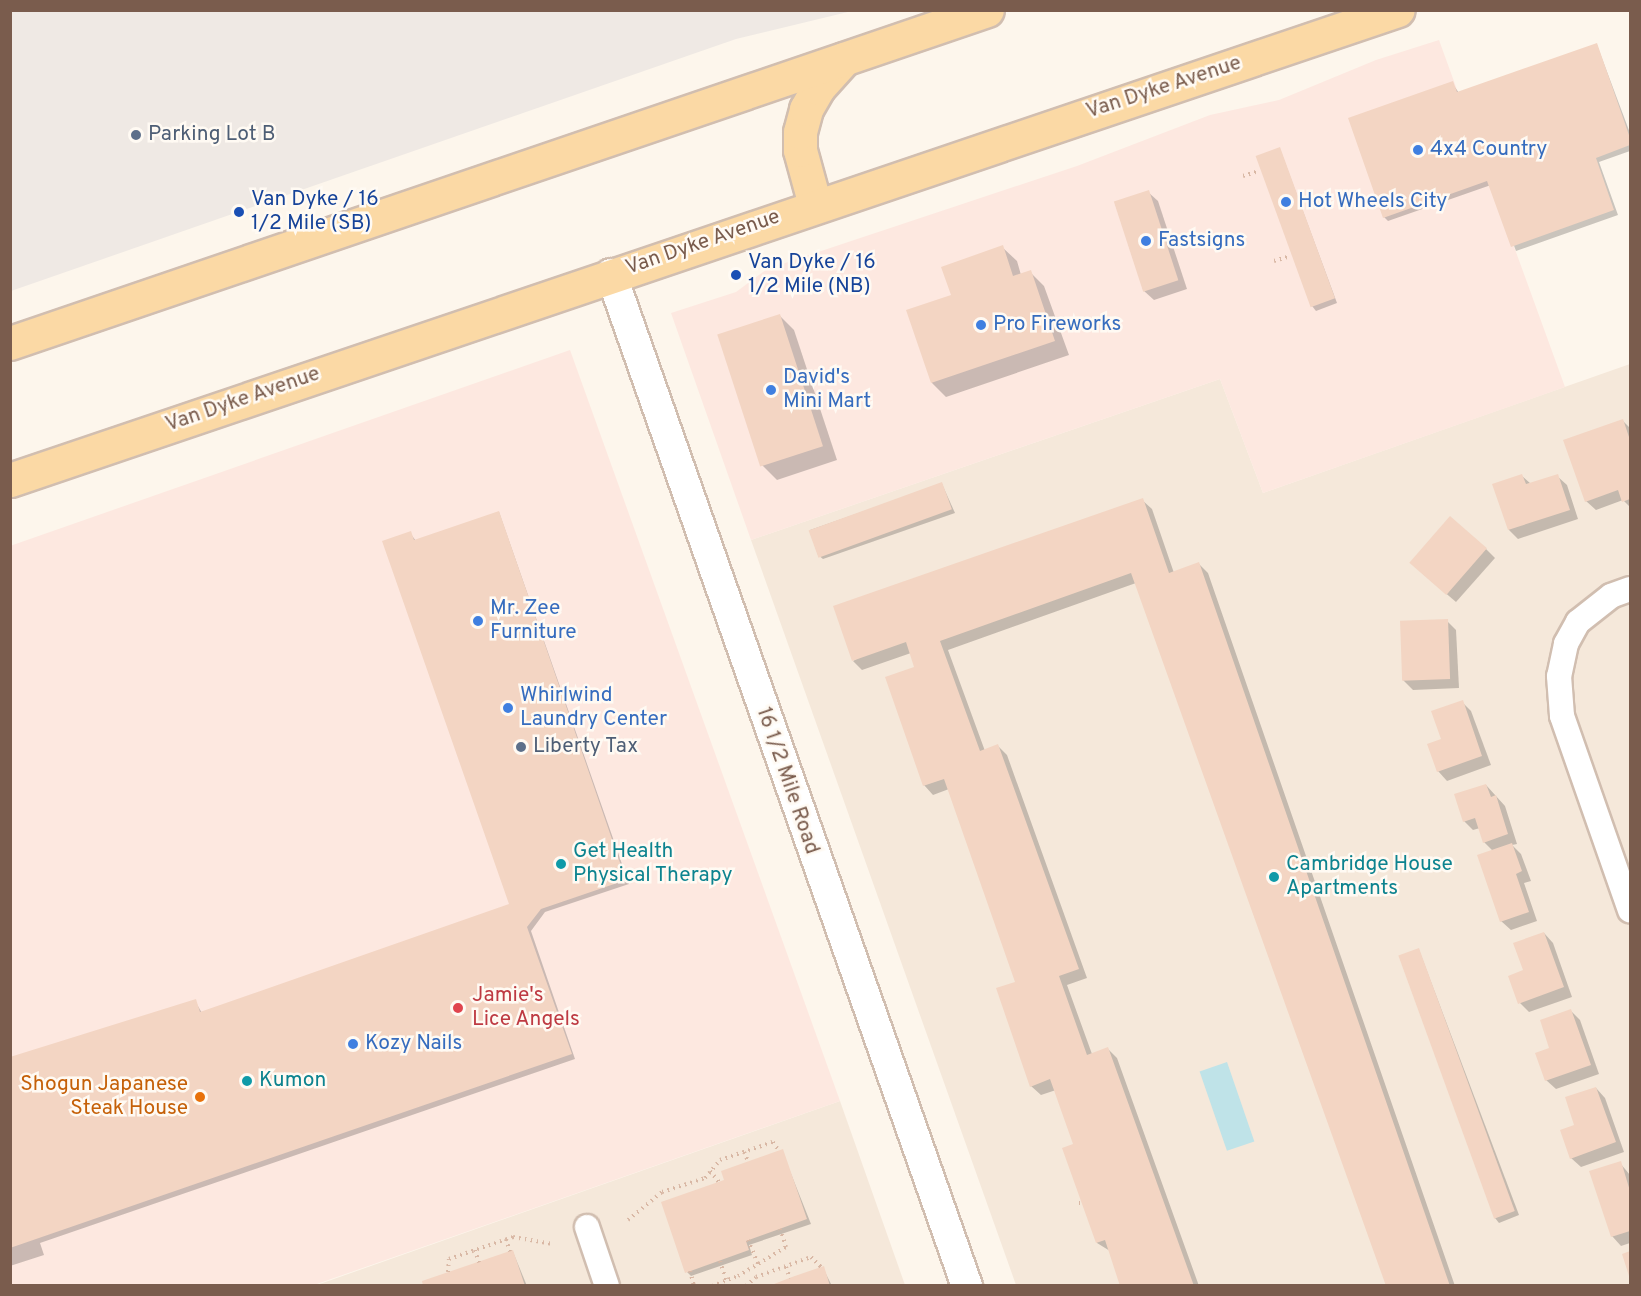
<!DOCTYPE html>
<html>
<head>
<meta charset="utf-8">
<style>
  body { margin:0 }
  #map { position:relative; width:1641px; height:1296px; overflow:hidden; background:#fdf6ec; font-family:Overpass,sans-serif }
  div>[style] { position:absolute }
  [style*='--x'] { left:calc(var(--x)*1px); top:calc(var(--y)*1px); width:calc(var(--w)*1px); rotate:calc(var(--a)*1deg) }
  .residential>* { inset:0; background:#f5e8da }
  .commercial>* { inset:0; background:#fde8e0 }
  .industrial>* { inset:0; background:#efe9e4 }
  .water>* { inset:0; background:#bfe3e8; transform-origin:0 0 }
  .shadow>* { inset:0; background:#0003 }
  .building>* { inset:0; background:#f3d5c3; transform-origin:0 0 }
  .path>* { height:4px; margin-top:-2px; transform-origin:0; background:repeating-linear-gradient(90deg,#d9b8a5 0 1.5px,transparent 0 6px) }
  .roads { filter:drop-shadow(2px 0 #d1beb0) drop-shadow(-2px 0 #d1beb0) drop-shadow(0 2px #d1beb0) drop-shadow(0 -2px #d1beb0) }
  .minor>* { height:24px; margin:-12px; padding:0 12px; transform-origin:12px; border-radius:12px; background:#fff }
  .tertiary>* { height:30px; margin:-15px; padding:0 15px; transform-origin:15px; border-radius:15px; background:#fff }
  .primary>* { height:33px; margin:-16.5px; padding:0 16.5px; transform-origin:16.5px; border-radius:16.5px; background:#fbd9a5 }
  .dots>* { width:16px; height:16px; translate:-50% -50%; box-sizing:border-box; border:3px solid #fffaf3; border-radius:50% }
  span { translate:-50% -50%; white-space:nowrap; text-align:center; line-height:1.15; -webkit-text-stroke:5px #fffaf3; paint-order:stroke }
  .street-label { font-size:21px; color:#7a5c4d }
  .service-label { font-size:21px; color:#4e5e75 }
  .left { translate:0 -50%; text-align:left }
  .shop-label { font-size:21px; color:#366cbe }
  .transit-label { font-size:21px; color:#164399 }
  .culture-label { font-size:21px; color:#0d838f }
  .health-label { font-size:21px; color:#be3a42 }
  .food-label { font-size:21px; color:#c56008 }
  .right { translate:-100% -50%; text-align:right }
  .frame { position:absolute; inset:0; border:12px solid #7a5c4d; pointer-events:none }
</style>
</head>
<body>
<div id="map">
  <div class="residential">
    <div style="clip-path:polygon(1630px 364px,1630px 1285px,1016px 1285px,751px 540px,1220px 379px,1263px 493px)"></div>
    <div style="clip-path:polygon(840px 1101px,905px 1285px,314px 1286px)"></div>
  </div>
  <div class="commercial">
    <div style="clip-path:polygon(1439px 40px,1565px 387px,1263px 493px,1220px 379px,751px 540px,671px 313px,736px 292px,767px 269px,1077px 166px,1210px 115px,1279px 100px,1376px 60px)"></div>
    <div style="clip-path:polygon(570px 350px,840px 1101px,314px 1285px,11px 1285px,10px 546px)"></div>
  </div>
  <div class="industrial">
    <div style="clip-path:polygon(10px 11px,11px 10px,852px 11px,736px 39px,11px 291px)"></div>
  </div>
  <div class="water">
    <div style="left:1227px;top:1062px;width:84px;height:29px;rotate:71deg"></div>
  </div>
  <div class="shadow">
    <div style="clip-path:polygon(1597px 45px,1630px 133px,1630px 151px,1599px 162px,1618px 215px,1516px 251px,1491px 185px,1388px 221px,1384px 217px,1452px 83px,1459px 93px)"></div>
    <div style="clip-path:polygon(1280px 149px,1337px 303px,1316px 311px,1312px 306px)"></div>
    <div style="clip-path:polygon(1148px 192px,1158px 201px,1187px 289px,1154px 300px,1144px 291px)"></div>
    <div style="clip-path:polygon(1002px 247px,1017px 261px,1021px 275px,1030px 272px,1044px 286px,1069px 355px,946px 397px,932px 383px,908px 311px,953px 296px)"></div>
    <div style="clip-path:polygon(780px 316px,794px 330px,837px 460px,777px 480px,762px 465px)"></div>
    <div style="clip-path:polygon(1623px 421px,1630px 428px,1630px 507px,1623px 500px,1596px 510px,1586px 501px)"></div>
    <div style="clip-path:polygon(1522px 476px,1531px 484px,1557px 476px,1567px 485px,1578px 519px,1518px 539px,1509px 530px,1494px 485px)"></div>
    <div style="clip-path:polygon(942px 484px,955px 513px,823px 559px,818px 555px,810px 530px)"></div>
    <div style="clip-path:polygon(1142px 500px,1152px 509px,1174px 573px,1199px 564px,1208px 573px,1455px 1286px,1388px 1286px,1136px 583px,948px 650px,985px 751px,998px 746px,1007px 755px,1087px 978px,1067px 985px,1092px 1054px,1108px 1049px,1117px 1058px,1199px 1286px,1122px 1286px,1110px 1251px,1097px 1243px,1075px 1145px,1056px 1090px,1041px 1095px,1031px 1086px,1017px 983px,949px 789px,933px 795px,924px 785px,916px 668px,911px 653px,862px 670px,853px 661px)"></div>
    <div style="clip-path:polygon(499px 512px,629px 884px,545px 912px,531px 931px,575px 1059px,40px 1243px,44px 1255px,10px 1266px,10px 1059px,195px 1001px,202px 1013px,511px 905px,410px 533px,416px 541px)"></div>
    <div style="clip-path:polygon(1486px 549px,1495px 558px,1456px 602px,1421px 572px)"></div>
    <div style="clip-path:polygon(1447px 621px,1456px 630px,1459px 688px,1413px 690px,1403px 680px)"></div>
    <div style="clip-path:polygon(1462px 702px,1471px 711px,1491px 765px,1447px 781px,1438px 771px)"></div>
    <div style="clip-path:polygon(1486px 785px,1505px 806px,1517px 844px,1512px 845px,1521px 854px,1531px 881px,1524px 883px,1537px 921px,1511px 930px,1501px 921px,1493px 851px,1484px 842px,1480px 828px,1473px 830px,1464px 821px)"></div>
    <div style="clip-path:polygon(1544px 933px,1553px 943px,1572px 997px,1529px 1012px,1520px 1003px)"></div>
    <div style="clip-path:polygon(1419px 950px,1519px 1215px,1499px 1223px,1495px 1218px)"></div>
    <div style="clip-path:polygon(1571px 1011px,1580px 1020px,1599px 1074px,1556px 1089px,1546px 1080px,1551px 1049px)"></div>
    <div style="clip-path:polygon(1596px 1088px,1605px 1098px,1624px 1152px,1581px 1167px,1571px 1158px,1576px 1126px)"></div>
    <div style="clip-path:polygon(782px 1151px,811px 1224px,749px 1245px,752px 1255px,691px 1276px,687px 1272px,726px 1181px)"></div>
    <div style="clip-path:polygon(1620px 1163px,1630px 1175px,1630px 1243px,1621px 1246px,1612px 1236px)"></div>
    <div style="clip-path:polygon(513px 1252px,527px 1286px,425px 1286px)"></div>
    <div style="clip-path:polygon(823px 1268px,832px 1286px,773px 1286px)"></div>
  </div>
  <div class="building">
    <div style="clip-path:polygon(1597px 43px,1630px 138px,1630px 145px,1596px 158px,1614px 210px,1511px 247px,1487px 181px,1383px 218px,1348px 118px,1453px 81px,1457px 92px)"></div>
    <div style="left:1280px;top:147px;width:161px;height:26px;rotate:70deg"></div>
    <div style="left:1149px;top:190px;width:95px;height:37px;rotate:72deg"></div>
    <div style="clip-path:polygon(1003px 245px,1013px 276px,1031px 270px,1055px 341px,931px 383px,906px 310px,951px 295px,941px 267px)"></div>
    <div style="left:780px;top:314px;width:139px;height:66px;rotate:72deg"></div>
    <div style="clip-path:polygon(1623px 419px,1630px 440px,1630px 499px,1622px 502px,1618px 490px,1585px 502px,1563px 440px)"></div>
    <div style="clip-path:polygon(1522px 474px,1526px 484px,1558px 474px,1570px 510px,1508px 530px,1492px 484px)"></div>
    <div style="left:942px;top:482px;width:29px;height:142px;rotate:70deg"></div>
    <div style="clip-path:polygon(1143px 498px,1169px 573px,1199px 562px,1450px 1286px,1386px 1286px,1131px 573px,940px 641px,980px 751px,998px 744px,1079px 969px,1059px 976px,1087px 1055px,1108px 1047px,1194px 1286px,1120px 1286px,1105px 1240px,1096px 1243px,1062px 1148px,1073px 1144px,1050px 1079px,1030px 1087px,996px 988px,1015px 982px,944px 779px,923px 786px,885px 677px,914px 667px,906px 642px,852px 661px,833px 606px)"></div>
    <div style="clip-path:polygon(499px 511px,626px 880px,541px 909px,527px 927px,572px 1054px,10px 1248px,10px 1057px,196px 999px,200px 1012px,509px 904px,382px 541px,411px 531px,414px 540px)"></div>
    <div style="left:1450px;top:516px;width:49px;height:62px;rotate:41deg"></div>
    <div style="left:1448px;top:619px;width:60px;height:48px;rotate:88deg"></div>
    <div style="clip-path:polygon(1463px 700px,1482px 756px,1437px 772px,1427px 744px,1441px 739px,1431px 711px)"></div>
    <div style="clip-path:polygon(1486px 784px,1491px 797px,1496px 795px,1508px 834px,1483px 843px,1475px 818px,1463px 822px,1454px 794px)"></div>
    <div style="clip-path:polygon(1512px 843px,1522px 871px,1516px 874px,1529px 912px,1500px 922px,1477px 855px)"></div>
    <div style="clip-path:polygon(1544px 932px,1564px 987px,1518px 1004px,1508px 976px,1523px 970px,1513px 943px)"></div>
    <div style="left:1419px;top:948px;width:280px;height:22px;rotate:70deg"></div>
    <div style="clip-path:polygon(1571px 1009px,1591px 1065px,1545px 1081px,1535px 1053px,1549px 1048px,1540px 1020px)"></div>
    <div style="clip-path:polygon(1596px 1087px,1616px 1142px,1570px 1159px,1560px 1130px,1574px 1125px,1565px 1097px)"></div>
    <div style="clip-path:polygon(783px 1149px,807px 1219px,746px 1241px,749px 1250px,685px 1273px,661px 1202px,724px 1180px,721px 1171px)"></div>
    <div style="clip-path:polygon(1621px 1161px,1630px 1191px,1630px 1231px,1611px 1237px,1589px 1171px)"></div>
    <div style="clip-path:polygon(513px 1250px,525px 1286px,423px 1286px,422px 1281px)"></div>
    <div style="clip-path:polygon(1630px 1251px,1630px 1279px,1622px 1254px)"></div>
    <div style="clip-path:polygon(824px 1266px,830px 1286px,769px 1286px,792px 1277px)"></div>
  </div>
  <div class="path">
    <div style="--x:1243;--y:176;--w:16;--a:-18"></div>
    <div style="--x:1274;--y:261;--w:17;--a:-17"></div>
    <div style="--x:744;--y:1152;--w:10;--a:66"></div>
    <div style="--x:710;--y:1171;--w:14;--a:51"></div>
    <div style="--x:1079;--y:1203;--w:3;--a:0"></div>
    <div style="--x:628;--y:1220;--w:44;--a:-39.5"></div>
    <div style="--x:662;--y:1192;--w:45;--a:-18"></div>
    <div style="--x:705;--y:1178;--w:23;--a:-50"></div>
    <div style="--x:720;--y:1160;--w:56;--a:-18.8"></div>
    <div style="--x:773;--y:1142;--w:11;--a:56"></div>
    <div style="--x:506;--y:1239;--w:13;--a:72"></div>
    <div style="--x:748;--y:1240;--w:26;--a:67"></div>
    <div style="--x:475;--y:1250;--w:13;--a:72"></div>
    <div style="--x:720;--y:1261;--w:20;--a:72"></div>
    <div style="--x:786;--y:1267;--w:12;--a:70"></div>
    <div style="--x:690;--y:1271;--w:16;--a:75"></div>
    <div style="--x:448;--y:1272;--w:13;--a:-86"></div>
    <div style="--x:449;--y:1259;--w:68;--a:-19"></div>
    <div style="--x:513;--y:1237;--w:39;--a:10"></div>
    <div style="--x:712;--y:1286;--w:28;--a:-21"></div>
    <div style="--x:738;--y:1276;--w:56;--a:-31.1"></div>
    <div style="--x:786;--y:1247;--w:19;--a:-108"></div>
    <div style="--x:746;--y:1286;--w:13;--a:-42"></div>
    <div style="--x:756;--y:1277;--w:59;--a:-20"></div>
    <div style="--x:811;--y:1257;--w:14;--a:45"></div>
  </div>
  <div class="roads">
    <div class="minor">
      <div style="--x:1630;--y:589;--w:20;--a:160"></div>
      <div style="--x:1611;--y:596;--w:42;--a:141.8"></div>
      <div style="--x:1578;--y:622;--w:25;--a:119"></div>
      <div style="--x:1566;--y:644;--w:33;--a:102"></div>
      <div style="--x:1559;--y:676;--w:40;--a:85.7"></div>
      <div style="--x:1562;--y:716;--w:206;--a:70.7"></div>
      <div style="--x:587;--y:1227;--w:62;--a:71.3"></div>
    </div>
    <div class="tertiary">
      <div style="--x:611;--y:274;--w:1073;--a:70.62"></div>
    </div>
    <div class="primary">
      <div style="--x:815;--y:205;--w:57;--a:-105.3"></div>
      <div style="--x:800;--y:150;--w:18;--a:-90"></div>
      <div style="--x:800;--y:132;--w:24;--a:-75"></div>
      <div style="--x:806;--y:109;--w:24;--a:-60"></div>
      <div style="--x:818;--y:88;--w:39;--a:-48"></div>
      <div style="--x:10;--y:343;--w:1032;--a:-18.82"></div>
      <div style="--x:10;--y:480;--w:1465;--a:-18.71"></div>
    </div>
  </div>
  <div class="dots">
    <div style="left:136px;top:135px;background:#5c6f8a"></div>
    <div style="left:1418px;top:150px;background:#3f7fe0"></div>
    <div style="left:1286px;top:202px;background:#3f7fe0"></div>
    <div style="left:239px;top:212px;background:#1a4fb4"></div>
    <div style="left:1146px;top:241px;background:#3f7fe0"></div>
    <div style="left:736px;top:275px;background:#1a4fb4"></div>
    <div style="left:981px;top:325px;background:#3f7fe0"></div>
    <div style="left:771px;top:390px;background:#3f7fe0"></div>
    <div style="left:478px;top:621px;background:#3f7fe0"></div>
    <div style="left:508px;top:708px;background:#3f7fe0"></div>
    <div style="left:521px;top:747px;background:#5c6f8a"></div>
    <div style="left:561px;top:864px;background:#0f9aa8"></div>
    <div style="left:1274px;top:877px;background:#0f9aa8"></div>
    <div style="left:458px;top:1008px;background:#e0444e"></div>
    <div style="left:353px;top:1044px;background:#3f7fe0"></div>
    <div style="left:247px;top:1081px;background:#0f9aa8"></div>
    <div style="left:200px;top:1097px;background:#e8710a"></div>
  </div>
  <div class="street-label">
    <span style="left:1164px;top:88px;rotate:-18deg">Van Dyke Avenue</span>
    <span style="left:703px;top:243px;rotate:-19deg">Van Dyke Avenue</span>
    <span style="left:243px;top:400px;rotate:-19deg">Van Dyke Avenue</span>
    <span style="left:787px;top:781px;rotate:71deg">16 1/2 Mile Road</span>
  </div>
  <div class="service-label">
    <span class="left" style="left:148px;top:135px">Parking Lot B</span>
    <span class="left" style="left:533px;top:747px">Liberty Tax</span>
  </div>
  <div class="shop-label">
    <span class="left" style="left:1430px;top:150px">4x4 Country</span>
    <span class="left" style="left:1298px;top:202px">Hot Wheels City</span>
    <span class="left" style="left:1158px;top:241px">Fastsigns</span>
    <span class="left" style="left:993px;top:325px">Pro Fireworks</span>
    <span class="left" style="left:783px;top:390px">David's<br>Mini Mart</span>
    <span class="left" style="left:490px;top:621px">Mr. Zee<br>Furniture</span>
    <span class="left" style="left:520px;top:708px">Whirlwind<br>Laundry Center</span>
    <span class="left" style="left:365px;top:1044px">Kozy Nails</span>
  </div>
  <div class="transit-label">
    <span class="left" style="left:251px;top:212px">Van Dyke / 16<br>1/2 Mile (SB)</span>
    <span class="left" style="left:748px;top:275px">Van Dyke / 16<br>1/2 Mile (NB)</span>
  </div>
  <div class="culture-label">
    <span class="left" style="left:573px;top:864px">Get Health<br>Physical Therapy</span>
    <span class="left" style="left:1286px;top:877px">Cambridge House<br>Apartments</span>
    <span class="left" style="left:259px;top:1081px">Kumon</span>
  </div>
  <div class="health-label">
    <span class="left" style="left:472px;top:1008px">Jamie's<br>Lice Angels</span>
  </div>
  <div class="food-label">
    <span class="right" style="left:188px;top:1097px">Shogun Japanese<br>Steak House</span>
  </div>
  <div class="frame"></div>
</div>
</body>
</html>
